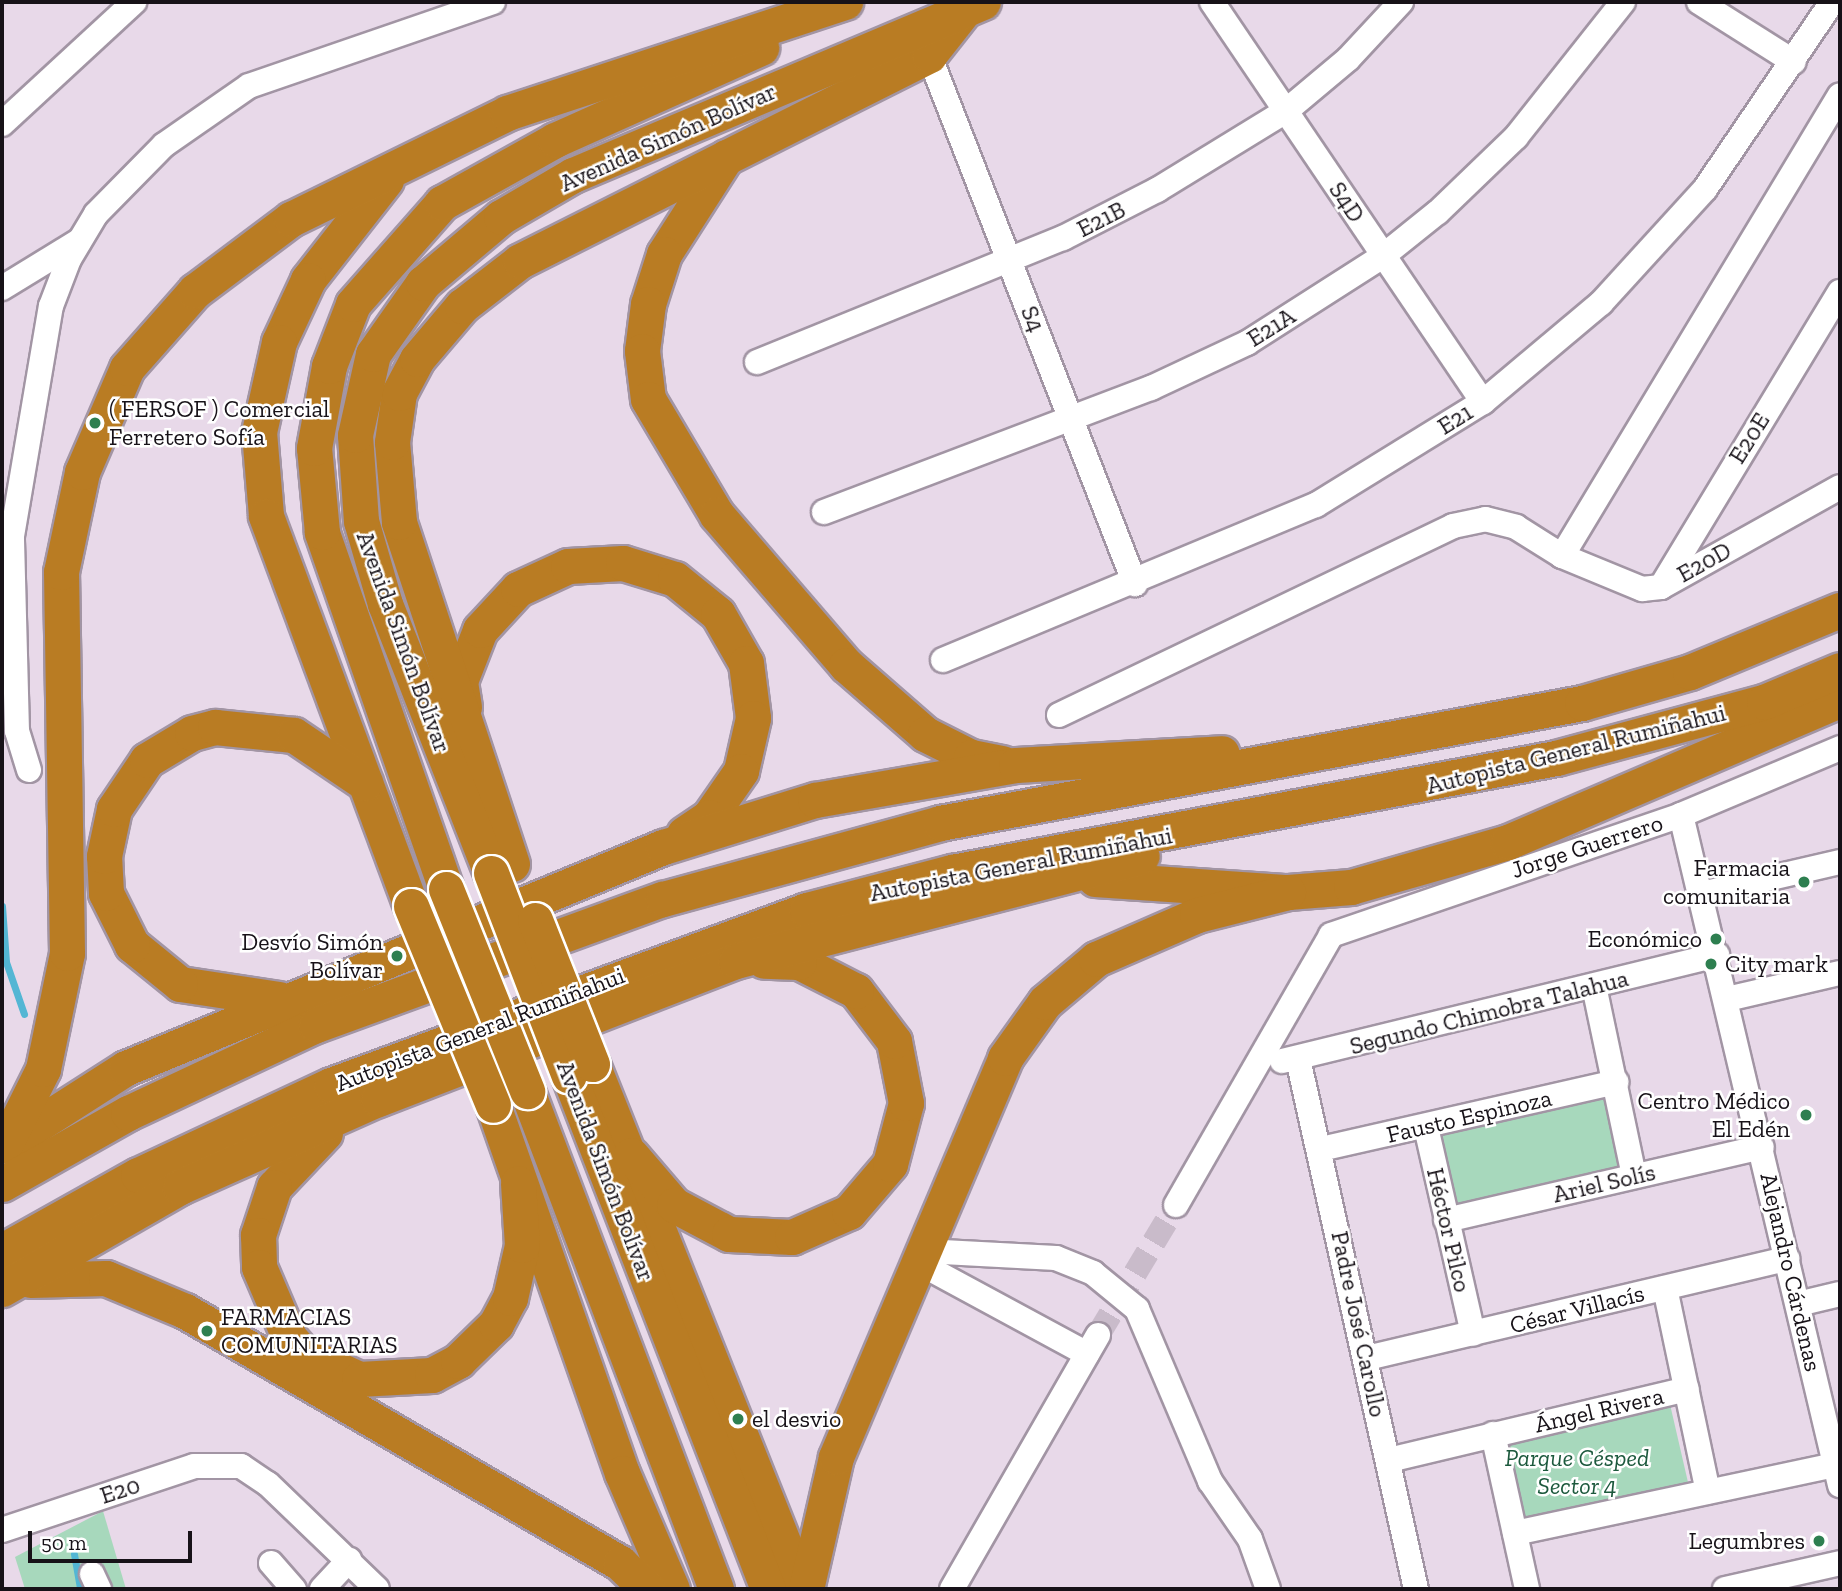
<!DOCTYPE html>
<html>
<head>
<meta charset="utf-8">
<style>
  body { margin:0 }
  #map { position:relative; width:1842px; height:1591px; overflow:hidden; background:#e8d9e9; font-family:"Zilla Slab",serif }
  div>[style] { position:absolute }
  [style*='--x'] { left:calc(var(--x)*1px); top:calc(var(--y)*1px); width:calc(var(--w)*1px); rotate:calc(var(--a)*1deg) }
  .green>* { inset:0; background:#a7d8bc; transform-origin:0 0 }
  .stream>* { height:7px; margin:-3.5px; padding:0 3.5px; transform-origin:3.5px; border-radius:3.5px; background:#53b6d4 }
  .minor-tunnel>* { height:24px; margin-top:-12px; transform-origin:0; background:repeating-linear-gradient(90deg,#c9bbca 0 24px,transparent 0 36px) }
  .roads { filter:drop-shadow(2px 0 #a295a4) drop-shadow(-2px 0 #a295a4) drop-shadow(0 2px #a295a4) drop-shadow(0 -2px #a295a4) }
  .minor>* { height:24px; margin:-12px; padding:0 12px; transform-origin:12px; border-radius:12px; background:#fff }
  .highway>* { height:35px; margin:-17.5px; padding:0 17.5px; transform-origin:17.5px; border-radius:17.5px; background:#b97c23 }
  .bridges { filter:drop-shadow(2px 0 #fff) drop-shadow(-2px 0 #fff) drop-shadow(0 2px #fff) drop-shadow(0 -2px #fff) }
  .highway-bridge>* { height:35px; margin:-17.5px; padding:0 17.5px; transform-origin:17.5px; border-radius:17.5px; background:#b97c23 }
  .dots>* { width:19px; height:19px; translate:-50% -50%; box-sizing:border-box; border:4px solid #fff; border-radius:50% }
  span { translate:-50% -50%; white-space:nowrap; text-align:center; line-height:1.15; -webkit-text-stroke:5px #fff; paint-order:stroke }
  .street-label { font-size:24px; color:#171218 }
  .poi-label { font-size:24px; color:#171218 }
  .left { translate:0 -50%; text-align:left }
  .right { translate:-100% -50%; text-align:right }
  .park-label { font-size:24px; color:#1c593d; font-style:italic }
  .frame { position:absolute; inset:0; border:4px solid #171218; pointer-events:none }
  .scale { position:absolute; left:28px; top:1531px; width:164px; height:32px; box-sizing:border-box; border:4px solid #171218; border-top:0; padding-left:9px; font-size:21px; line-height:24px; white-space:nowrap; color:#171218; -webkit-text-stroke:5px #fff; paint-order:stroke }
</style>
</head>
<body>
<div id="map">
  <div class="green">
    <div style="left:1609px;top:1083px;width:91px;height:183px;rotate:79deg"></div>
    <div style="left:1669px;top:1400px;width:98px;height:170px;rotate:77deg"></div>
    <div style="clip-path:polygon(103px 1511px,126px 1589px,25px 1589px,15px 1557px)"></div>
  </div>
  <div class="stream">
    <div style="--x:2;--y:906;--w:56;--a:85.9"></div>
    <div style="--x:6;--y:962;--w:55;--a:70.9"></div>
    <div style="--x:74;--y:1554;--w:36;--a:80"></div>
  </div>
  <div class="minor-tunnel">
    <div style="--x:1098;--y:1335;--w:152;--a:-59"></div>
  </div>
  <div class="roads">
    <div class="minor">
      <div style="--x:1212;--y:2;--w:483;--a:55.9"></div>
      <div style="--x:1699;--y:2;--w:112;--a:32.3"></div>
      <div style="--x:929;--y:55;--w:568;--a:68.72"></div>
      <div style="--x:2;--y:124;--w:180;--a:-42.7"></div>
      <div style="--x:2;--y:288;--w:90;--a:-31.4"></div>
      <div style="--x:757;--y:362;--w:330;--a:-22.1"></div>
      <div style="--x:1063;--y:238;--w:106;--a:-27.1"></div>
      <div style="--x:1157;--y:190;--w:151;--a:-31.5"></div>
      <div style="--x:1286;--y:111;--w:81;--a:-40"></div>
      <div style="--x:1348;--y:59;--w:78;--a:-47.1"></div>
      <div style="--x:824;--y:512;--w:350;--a:-20.8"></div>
      <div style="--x:1151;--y:388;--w:106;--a:-25.1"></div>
      <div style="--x:1247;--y:343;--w:161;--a:-32.6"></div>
      <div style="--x:1383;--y:256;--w:70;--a:-38.7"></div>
      <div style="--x:1438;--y:212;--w:108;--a:-43.9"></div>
      <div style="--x:1516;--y:137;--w:172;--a:-51.6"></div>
      <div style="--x:1562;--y:556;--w:538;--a:-58.91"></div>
      <div style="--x:1661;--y:587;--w:345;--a:-58.8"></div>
      <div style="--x:943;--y:660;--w:404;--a:-22.6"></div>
      <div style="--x:1316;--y:505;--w:196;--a:-31.7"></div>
      <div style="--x:1483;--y:402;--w:154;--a:-40"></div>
      <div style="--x:1601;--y:303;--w:154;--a:-47.6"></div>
      <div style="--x:1705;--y:189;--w:226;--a:-55.8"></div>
      <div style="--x:1059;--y:715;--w:437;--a:-25.6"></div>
      <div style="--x:1453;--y:526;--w:33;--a:-12"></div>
      <div style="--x:1485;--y:519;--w:32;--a:14"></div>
      <div style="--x:1516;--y:527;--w:54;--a:32.2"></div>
      <div style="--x:1562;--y:556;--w:87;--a:22.4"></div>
      <div style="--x:1642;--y:589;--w:19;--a:-6"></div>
      <div style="--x:1661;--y:587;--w:205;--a:-29.2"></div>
      <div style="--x:29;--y:770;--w:41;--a:-107.1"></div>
      <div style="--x:17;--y:731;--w:195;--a:-91.5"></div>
      <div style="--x:12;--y:536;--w:233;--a:-80.4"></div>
      <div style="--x:51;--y:306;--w:50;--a:-69"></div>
      <div style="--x:69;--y:259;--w:52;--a:-59"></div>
      <div style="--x:96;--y:214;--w:97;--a:-45.4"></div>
      <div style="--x:164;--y:145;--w:103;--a:-34.8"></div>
      <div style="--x:249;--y:86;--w:258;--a:-19"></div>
      <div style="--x:1681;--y:815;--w:689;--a:76.65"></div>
      <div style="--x:1702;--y:894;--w:142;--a:-13.1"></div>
      <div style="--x:1594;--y:986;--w:193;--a:78.1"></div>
      <div style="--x:1727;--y:999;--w:116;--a:-13"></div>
      <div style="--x:1298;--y:1059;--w:543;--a:77.45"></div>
      <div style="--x:1282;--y:1061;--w:448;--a:-13.7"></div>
      <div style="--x:1426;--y:1127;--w:212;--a:77.2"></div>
      <div style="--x:1321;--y:1149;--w:303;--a:-12.8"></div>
      <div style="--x:1176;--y:1205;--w:311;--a:-60.1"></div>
      <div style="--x:1331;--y:935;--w:370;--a:-18.9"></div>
      <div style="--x:1681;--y:815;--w:173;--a:-22.8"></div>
      <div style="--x:1446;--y:1220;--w:324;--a:-13"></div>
      <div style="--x:924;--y:1251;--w:132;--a:3"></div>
      <div style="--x:1056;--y:1258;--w:40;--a:22"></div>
      <div style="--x:1093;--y:1273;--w:57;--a:39.3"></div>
      <div style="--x:1137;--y:1309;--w:187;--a:67"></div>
      <div style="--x:1210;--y:1481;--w:70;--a:55.4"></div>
      <div style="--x:1250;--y:1539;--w:53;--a:70.2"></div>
      <div style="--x:919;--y:1263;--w:191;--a:28.4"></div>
      <div style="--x:1665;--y:1288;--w:208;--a:78.1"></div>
      <div style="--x:1798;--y:1304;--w:43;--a:-13.4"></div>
      <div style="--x:1367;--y:1358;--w:432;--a:-13.3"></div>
      <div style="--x:1493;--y:1434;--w:159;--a:77.6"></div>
      <div style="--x:1389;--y:1460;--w:306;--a:-13.4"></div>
      <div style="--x:2;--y:1530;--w:202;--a:-18.4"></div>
      <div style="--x:194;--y:1466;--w:47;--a:0"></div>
      <div style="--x:241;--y:1466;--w:32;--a:34"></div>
      <div style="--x:268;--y:1484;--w:151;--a:43.9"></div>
      <div style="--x:1515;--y:1533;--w:328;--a:-12"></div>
      <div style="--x:271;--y:1563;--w:35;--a:49"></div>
      <div style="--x:92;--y:1574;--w:17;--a:65"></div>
      <div style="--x:322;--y:1589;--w:40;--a:-47"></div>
      <div style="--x:952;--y:1589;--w:293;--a:-60.1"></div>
      <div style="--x:1725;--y:1589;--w:118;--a:-12.7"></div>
    </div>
    <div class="highway">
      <div style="--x:726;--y:157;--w:115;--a:122.6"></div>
      <div style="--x:664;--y:254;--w:52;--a:107.7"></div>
      <div style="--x:648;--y:304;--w:47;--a:97.3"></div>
      <div style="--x:642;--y:351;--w:48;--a:82.9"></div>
      <div style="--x:648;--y:399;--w:135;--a:59.3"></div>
      <div style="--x:717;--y:515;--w:198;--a:49.3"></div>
      <div style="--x:846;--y:665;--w:105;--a:41.1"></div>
      <div style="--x:925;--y:734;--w:51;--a:26.6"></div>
      <div style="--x:971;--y:757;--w:32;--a:11"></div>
      <div style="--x:386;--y:180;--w:127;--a:128"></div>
      <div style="--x:308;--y:280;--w:68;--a:115.1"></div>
      <div style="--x:279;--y:342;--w:92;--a:102.5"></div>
      <div style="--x:259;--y:432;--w:84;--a:85.2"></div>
      <div style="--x:266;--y:516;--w:416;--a:69.6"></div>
      <div style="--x:464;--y:707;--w:26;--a:-99"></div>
      <div style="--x:460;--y:681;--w:55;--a:-68.6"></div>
      <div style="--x:480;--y:630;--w:56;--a:-47.2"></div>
      <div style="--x:518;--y:589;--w:55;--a:-24.7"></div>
      <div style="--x:568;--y:566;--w:55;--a:-3.1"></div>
      <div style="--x:623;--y:563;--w:54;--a:17.1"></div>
      <div style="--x:675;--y:579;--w:55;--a:39.1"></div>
      <div style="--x:718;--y:614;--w:56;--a:60.3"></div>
      <div style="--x:746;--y:663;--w:55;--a:82.7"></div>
      <div style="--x:753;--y:718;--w:54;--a:102.8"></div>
      <div style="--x:741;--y:771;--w:56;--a:124.8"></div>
      <div style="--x:709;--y:817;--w:30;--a:146"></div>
      <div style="--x:512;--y:864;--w:360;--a:-108.3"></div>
      <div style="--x:399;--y:522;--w:80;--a:-95"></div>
      <div style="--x:392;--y:442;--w:49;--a:-81.9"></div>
      <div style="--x:399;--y:393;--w:38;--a:-62"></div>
      <div style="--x:417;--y:359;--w:70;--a:-49.7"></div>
      <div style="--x:462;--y:306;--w:73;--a:-37.8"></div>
      <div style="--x:520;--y:261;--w:458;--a:-26.7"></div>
      <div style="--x:929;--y:55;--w:53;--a:-51.8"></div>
      <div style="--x:491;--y:873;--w:289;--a:-111.5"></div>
      <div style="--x:385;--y:604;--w:86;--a:-106.1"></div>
      <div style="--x:361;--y:521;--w:86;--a:-94"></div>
      <div style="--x:355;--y:435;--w:83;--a:-77.5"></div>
      <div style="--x:373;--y:354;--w:87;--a:-54.8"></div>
      <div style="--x:423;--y:283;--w:102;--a:-40.2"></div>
      <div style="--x:501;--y:217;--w:83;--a:-30.3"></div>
      <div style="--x:573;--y:175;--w:445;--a:-22.9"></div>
      <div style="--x:1095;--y:879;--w:193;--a:3.9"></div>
      <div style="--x:1288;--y:892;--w:63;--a:-4.5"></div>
      <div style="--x:1351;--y:887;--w:163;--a:-16"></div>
      <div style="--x:1508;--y:842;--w:361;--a:-23.2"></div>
      <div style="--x:446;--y:889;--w:378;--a:-109.2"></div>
      <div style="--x:322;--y:532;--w:84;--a:-95.4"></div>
      <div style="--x:314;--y:448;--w:83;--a:-79.6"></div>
      <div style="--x:329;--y:366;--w:66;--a:-68.8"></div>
      <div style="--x:353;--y:304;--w:135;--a:-48.6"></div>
      <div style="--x:442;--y:203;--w:129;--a:-29.1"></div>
      <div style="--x:555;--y:140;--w:226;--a:-24.1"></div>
      <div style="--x:279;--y:999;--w:100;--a:-171.4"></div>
      <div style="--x:180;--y:984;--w:62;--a:-140.9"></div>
      <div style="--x:132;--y:945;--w:58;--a:-116.6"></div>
      <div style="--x:106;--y:893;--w:37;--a:-93"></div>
      <div style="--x:104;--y:856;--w:48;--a:-78"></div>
      <div style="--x:114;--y:809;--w:59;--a:-56"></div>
      <div style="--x:147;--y:760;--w:52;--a:-31"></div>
      <div style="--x:192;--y:733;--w:24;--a:-15"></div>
      <div style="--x:215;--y:727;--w:79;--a:5.8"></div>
      <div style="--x:294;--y:735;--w:86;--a:34.1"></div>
      <div style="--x:592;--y:1064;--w:565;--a:68.2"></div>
      <div style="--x:569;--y:1076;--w:550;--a:68.8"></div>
      <div style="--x:527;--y:1091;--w:533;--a:69.22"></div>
      <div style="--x:493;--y:1105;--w:390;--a:70.7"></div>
      <div style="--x:622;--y:1473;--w:126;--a:66.7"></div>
      <div style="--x:325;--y:1133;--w:74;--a:133.4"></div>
      <div style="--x:274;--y:1187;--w:51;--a:108.4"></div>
      <div style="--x:258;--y:1235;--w:32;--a:88"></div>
      <div style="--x:259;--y:1267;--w:76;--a:66.8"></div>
      <div style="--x:289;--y:1337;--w:21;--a:49"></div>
      <div style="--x:303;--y:1353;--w:62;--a:24.9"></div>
      <div style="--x:359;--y:1379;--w:73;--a:-3.1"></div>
      <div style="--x:432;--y:1375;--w:30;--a:-28"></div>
      <div style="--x:458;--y:1361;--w:53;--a:-44.2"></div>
      <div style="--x:496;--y:1324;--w:30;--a:-62"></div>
      <div style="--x:510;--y:1298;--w:54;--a:-77.2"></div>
      <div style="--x:522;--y:1245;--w:62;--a:-93.7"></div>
      <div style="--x:7;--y:1144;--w:141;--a:-32.6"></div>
      <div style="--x:126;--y:1068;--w:581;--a:-22.37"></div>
      <div style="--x:663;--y:847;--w:159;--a:-17.2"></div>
      <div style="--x:815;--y:800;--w:204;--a:-9.9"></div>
      <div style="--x:1016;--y:765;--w:206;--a:-3.3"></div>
      <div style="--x:5;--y:1145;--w:85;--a:-63.4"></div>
      <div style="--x:43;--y:1069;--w:118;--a:-78.3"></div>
      <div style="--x:67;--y:953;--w:381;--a:-90.9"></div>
      <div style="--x:61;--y:572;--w:102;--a:-78.1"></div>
      <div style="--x:82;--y:472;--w:113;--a:-66.6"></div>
      <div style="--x:127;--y:368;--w:103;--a:-48.6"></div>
      <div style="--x:195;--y:291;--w:120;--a:-36.9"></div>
      <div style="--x:291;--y:219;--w:241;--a:-26.1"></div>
      <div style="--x:507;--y:113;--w:356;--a:-18.2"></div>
      <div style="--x:631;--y:1155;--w:66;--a:49.3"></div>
      <div style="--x:674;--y:1205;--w:62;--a:27.8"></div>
      <div style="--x:729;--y:1234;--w:63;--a:2.7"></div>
      <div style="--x:792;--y:1237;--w:62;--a:-23.7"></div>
      <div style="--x:849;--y:1212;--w:63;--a:-49.5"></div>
      <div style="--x:890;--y:1164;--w:63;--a:-75.3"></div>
      <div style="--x:906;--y:1103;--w:63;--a:-101"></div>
      <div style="--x:894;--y:1041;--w:63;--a:-127.2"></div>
      <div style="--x:856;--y:991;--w:64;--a:-153"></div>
      <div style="--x:799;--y:962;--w:35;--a:-178"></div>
      <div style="--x:2;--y:1184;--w:145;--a:-29.4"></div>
      <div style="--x:128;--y:1113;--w:208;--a:-25.1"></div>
      <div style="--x:316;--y:1025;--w:369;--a:-20"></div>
      <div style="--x:663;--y:899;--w:287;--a:-15.3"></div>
      <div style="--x:940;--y:823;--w:653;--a:-10.59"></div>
      <div style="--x:1582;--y:703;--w:112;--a:-16"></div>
      <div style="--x:1690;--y:672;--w:162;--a:-22.5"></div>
      <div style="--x:2;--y:1251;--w:156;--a:-29.2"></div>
      <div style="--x:138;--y:1175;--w:213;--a:-25"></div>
      <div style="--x:331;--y:1085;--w:507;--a:-20.19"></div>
      <div style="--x:807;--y:910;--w:150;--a:-14.7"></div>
      <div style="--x:952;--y:872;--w:615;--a:-10.69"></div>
      <div style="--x:1556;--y:758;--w:215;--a:-15.1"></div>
      <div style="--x:1764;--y:702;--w:82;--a:-22.8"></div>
      <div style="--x:30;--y:1280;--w:76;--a:-1.5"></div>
      <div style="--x:106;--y:1278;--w:86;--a:22.7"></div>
      <div style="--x:185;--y:1311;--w:503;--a:30.08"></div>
      <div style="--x:620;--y:1563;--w:37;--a:44"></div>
      <div style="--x:2;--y:1289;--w:205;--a:-29.8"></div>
      <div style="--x:180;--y:1187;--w:217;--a:-24"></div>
      <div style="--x:378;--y:1099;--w:384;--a:-21.1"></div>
      <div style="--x:736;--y:961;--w:419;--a:-14.5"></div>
      <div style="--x:806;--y:1589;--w:135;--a:-77.2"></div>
      <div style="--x:836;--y:1457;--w:433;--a:-67"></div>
      <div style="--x:1005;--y:1058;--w:69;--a:-54.5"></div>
      <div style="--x:1045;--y:1002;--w:67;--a:-40.1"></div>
      <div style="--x:1096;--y:959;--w:110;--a:-23.5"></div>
      <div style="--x:1197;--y:915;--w:94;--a:-14.2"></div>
    </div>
  </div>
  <div class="bridges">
    <div class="highway-bridge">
      <div style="--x:491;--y:873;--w:217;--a:69"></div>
      <div style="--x:446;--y:889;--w:218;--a:68.1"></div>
      <div style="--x:411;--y:906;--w:215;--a:67.6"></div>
      <div style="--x:535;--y:920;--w:155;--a:68.4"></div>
    </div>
  </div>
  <div class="dots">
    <div style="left:95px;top:423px;background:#2e7f50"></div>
    <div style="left:1804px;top:882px;background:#2e7f50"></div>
    <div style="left:1716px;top:939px;background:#2e7f50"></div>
    <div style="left:397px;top:956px;background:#2e7f50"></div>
    <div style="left:1711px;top:964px;background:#2e7f50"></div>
    <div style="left:1806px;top:1115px;background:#2e7f50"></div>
    <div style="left:207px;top:1331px;background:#2e7f50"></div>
    <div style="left:738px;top:1419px;background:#2e7f50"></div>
    <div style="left:1819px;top:1541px;background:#2e7f50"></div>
  </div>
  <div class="street-label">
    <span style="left:668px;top:137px;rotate:-24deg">Avenida Simón Bolívar</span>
    <span style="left:1347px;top:202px;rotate:56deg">S4D</span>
    <span style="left:1101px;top:219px;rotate:-27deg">E21B</span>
    <span style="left:1033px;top:319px;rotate:69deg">S4</span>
    <span style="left:1271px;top:327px;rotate:-32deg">E21A</span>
    <span style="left:1455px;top:419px;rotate:-32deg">E21</span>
    <span style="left:1749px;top:438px;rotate:-58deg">E20E</span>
    <span style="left:1704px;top:562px;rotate:-29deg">E20D</span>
    <span style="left:404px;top:642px;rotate:70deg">Avenida Simón Bolívar</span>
    <span style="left:1576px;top:749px;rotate:-14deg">Autopista General Rumiñahui</span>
    <span style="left:1587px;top:846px;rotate:-18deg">Jorge Guerrero</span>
    <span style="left:1021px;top:864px;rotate:-11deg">Autopista General Rumiñahui</span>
    <span style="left:1489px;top:1012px;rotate:-14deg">Segundo Chimobra Talahua</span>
    <span style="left:480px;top:1029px;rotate:-21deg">Autopista General Rumiñahui</span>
    <span style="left:1469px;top:1116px;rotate:-13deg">Fausto Espinoza</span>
    <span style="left:606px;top:1171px;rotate:69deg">Avenida Simón Bolívar</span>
    <span style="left:1604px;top:1183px;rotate:-13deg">Ariel Solís</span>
    <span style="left:1449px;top:1230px;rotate:77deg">Héctor Pilco</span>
    <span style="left:1791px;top:1272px;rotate:77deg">Alejandro Cárdenas</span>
    <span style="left:1577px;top:1309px;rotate:-14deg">César Villacís</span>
    <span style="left:1359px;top:1324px;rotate:78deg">Padre José Carollo</span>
    <span style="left:1599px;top:1410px;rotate:-13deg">Ángel Rivera</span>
    <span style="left:120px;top:1490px;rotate:-18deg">E20</span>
  </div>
  <div class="poi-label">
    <span class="left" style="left:109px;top:423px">( FERSOF ) Comercial<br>Ferretero Sofía</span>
    <span class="right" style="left:1790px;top:882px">Farmacia<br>comunitaria</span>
    <span class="right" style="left:1702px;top:939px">Económico</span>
    <span class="right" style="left:383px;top:956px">Desvío Simón<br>Bolívar</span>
    <span class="left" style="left:1725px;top:964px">City mark</span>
    <span class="right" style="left:1790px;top:1115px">Centro Médico<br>El Edén</span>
    <span class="left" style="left:221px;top:1331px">FARMACIAS<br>COMUNITARIAS</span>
    <span class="left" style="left:752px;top:1419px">el desvio</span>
    <span class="right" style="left:1805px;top:1541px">Legumbres</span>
  </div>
  <div class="park-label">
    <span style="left:1577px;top:1472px">Parque Césped<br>Sector 4</span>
  </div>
  <div class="frame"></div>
  <div class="scale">50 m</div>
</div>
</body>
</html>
